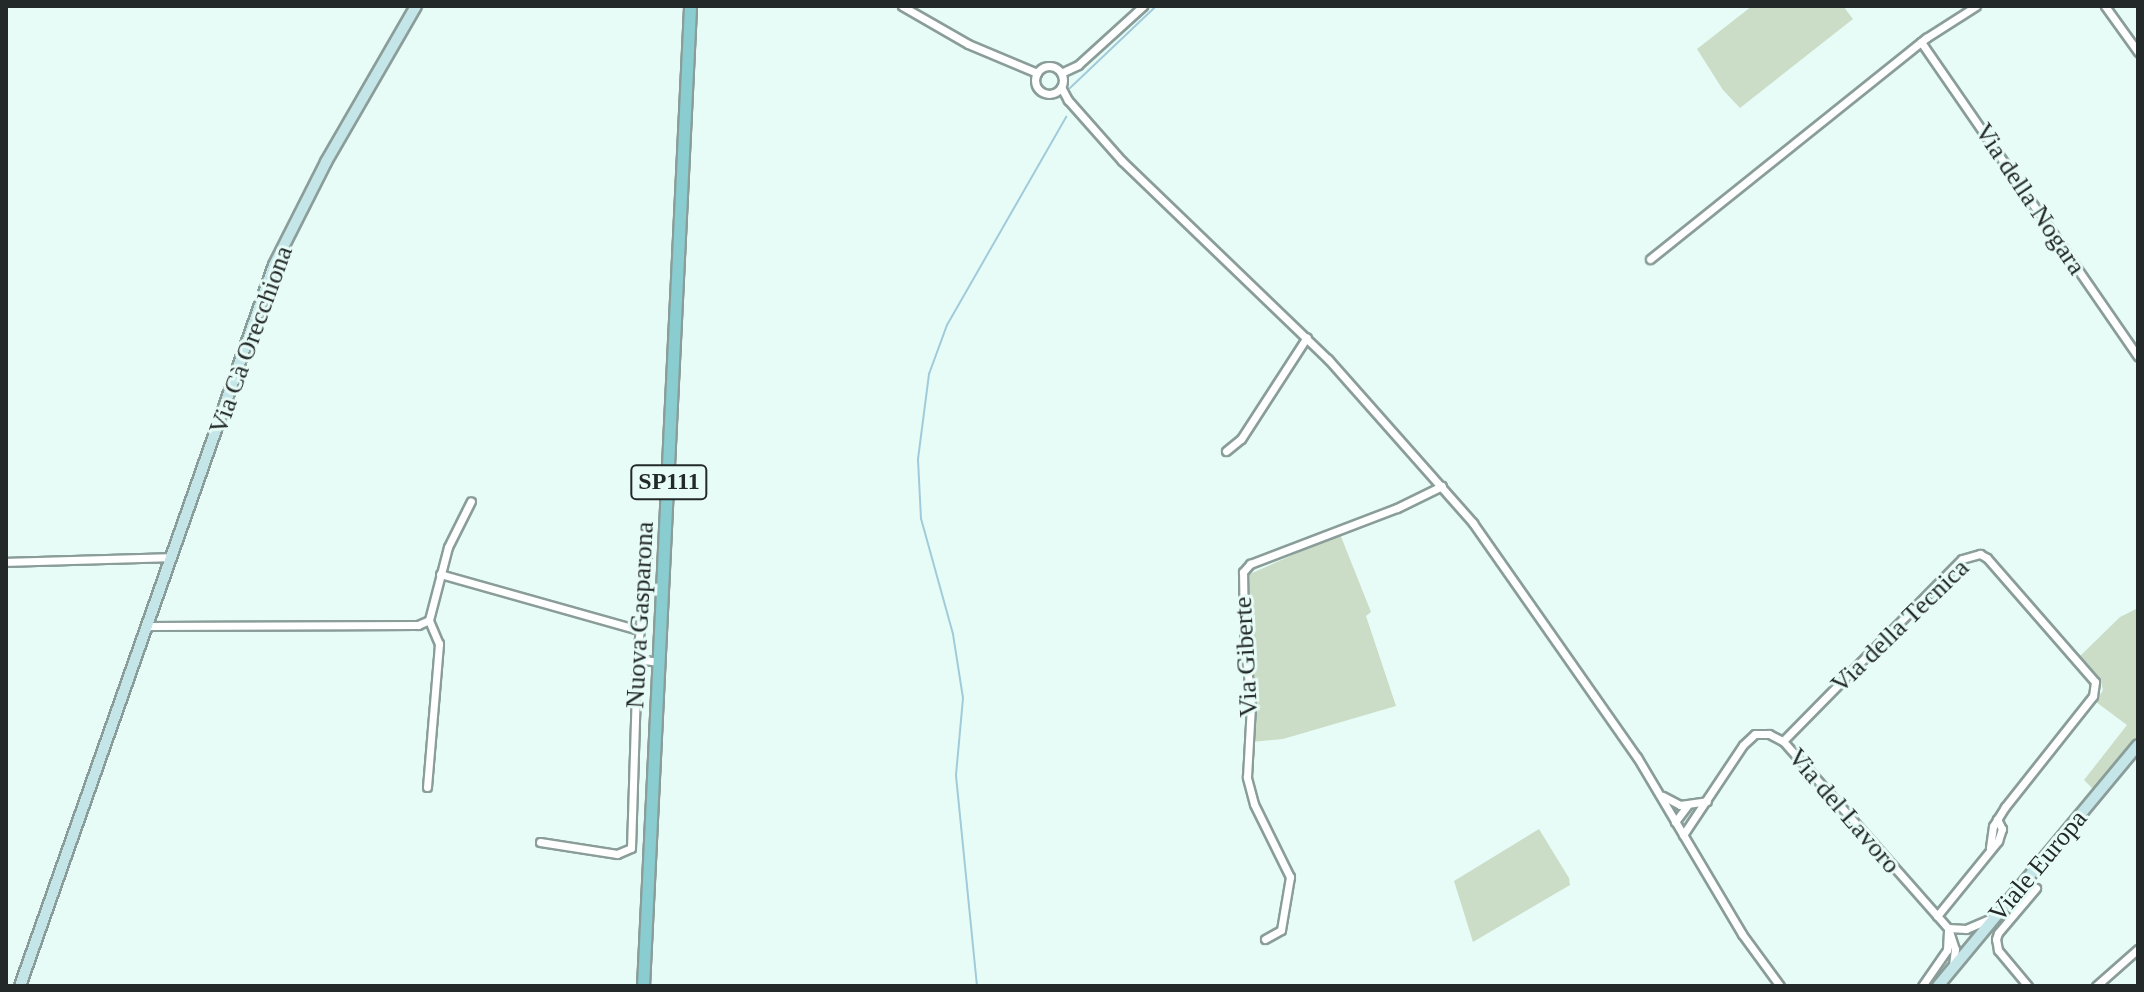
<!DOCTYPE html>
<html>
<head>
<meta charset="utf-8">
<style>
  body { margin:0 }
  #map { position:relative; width:2144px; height:992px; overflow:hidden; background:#e8fcf7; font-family:Georgia,serif }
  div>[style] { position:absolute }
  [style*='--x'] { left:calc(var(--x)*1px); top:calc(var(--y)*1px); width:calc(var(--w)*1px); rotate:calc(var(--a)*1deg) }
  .green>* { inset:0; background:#cbddc7 }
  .stream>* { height:2px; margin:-1px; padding:0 1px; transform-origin:1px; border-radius:1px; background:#a0cbda }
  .roads { filter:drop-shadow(2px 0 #8a9d99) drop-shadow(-2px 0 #8a9d99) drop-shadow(0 2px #8a9d99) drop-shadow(0 -2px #8a9d99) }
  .street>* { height:7px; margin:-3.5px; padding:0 3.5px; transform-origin:3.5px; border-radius:3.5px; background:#fff }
  .street>.ring { margin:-3.5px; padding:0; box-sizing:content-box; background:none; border:7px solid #fff; border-radius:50% }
  .secondary>* { height:10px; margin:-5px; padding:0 5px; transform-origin:5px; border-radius:5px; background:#c4e6e8 }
  .primary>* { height:11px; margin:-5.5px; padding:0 5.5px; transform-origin:5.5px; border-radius:5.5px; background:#8acdd1 }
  span { translate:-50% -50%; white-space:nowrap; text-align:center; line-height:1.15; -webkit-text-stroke:6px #e8fcf7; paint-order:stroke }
  .shield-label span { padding:2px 6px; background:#e8fcf7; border:2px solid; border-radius:6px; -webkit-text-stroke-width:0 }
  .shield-label { font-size:24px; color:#222928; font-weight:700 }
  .street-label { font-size:26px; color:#222928 }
  .frame { position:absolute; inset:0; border:8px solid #222928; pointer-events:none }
</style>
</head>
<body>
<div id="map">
  <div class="green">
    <div style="clip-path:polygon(1752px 6px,1843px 6px,1853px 19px,1740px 108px,1723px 90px,1697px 49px)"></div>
    <div style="clip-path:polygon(1340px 534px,1371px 612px,1366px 616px,1396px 706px,1283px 739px,1251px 742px,1243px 577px)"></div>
    <div style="clip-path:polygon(2138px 608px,2138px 738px,2096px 792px,2084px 780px,2127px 725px,2096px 702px,2103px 690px,2100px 678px,2078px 658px,2120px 617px)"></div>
    <div style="clip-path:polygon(1539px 829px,1569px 878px,1570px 885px,1473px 942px,1454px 881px)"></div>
  </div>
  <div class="stream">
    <div style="--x:1070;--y:88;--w:119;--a:-43.6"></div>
    <div style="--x:977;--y:986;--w:212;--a:-95.7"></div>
    <div style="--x:956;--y:775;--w:77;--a:-84.8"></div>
    <div style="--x:963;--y:698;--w:65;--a:-98.9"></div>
    <div style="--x:953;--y:634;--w:119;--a:-105.5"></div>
    <div style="--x:921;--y:519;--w:60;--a:-92.9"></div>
    <div style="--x:918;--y:459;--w:86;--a:-82.6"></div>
    <div style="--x:929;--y:374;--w:52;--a:-69.8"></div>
    <div style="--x:947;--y:325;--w:240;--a:-60.2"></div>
  </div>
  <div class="roads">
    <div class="street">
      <div style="--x:902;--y:6;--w:76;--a:29.9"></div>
      <div style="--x:968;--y:44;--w:75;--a:22.8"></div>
      <div style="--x:2105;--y:6;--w:57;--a:54.3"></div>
      <div style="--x:1921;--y:42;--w:382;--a:55.4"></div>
      <div class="ring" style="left:1035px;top:66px;width:21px;height:21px"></div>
      <div style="--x:1061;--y:73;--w:19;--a:-25"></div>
      <div style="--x:1078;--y:65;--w:88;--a:-42.2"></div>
      <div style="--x:1061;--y:87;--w:15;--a:62"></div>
      <div style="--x:1068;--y:100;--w:81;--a:48.5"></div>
      <div style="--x:1122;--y:161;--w:286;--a:43.9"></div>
      <div style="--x:1328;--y:359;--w:219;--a:48.5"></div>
      <div style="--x:1473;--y:523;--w:286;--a:55"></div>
      <div style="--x:1637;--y:757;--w:206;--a:59.3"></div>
      <div style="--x:1742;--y:934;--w:64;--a:53.8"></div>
      <div style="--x:1650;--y:259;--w:354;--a:-38.7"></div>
      <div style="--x:1926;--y:38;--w:59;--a:-32.6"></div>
      <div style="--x:1226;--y:451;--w:19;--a:-39"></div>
      <div style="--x:1241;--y:439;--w:121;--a:-57.1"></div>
      <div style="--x:6;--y:562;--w:166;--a:-1.7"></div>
      <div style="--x:440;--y:574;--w:207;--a:15.7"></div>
      <div style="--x:148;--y:626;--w:270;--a:-0.2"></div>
      <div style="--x:418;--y:625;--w:12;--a:-24"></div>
      <div style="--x:429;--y:620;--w:75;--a:-75.4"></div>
      <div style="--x:448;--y:547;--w:51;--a:-63.4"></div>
      <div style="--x:637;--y:659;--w:22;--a:8"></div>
      <div style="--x:1783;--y:741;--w:255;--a:-45.5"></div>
      <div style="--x:1962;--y:559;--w:19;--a:-16"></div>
      <div style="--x:1980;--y:554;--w:8;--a:30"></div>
      <div style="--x:1987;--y:558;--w:164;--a:48.9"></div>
      <div style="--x:2095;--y:682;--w:14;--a:98"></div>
      <div style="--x:2093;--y:696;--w:142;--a:128.4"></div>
      <div style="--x:2005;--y:807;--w:22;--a:122"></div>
      <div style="--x:1993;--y:826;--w:22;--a:98"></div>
      <div style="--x:427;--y:787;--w:144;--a:-85.2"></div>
      <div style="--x:439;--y:644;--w:26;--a:-113"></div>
      <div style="--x:1663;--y:796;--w:19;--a:28"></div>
      <div style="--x:1680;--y:805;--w:27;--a:-8"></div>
      <div style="--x:1675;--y:822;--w:21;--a:-53"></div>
      <div style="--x:1683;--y:835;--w:108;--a:-56.3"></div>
      <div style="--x:1743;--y:745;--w:16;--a:-43"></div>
      <div style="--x:1755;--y:734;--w:14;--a:0"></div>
      <div style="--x:1769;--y:734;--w:16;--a:27"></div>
      <div style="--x:1783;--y:741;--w:249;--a:48.6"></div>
      <div style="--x:1948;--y:928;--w:22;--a:72"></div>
      <div style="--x:1955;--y:949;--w:16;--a:97"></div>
      <div style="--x:540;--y:842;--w:78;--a:8.9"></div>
      <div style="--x:617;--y:854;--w:15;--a:-23"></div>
      <div style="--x:631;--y:848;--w:189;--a:-88.2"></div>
      <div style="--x:637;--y:659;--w:107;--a:-84.7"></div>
      <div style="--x:1937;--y:916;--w:97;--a:-50.9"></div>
      <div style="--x:1998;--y:841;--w:13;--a:-72"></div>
      <div style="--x:2002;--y:829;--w:11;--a:-117"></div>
      <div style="--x:1948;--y:928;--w:18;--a:3"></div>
      <div style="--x:1966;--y:929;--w:28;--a:-23"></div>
      <div style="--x:1265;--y:939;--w:18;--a:-29"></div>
      <div style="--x:1281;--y:930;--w:54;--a:-80.4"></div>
      <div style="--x:1290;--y:877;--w:81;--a:-116.3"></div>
      <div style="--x:1254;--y:804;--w:28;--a:-105"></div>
      <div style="--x:1247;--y:777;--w:71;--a:-86.8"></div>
      <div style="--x:1251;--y:706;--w:73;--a:-95.5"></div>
      <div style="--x:1244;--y:633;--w:61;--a:-90.9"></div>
      <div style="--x:1243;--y:572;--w:11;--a:-49"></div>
      <div style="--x:1250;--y:564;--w:157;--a:-20.9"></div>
      <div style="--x:1397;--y:508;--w:50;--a:-26.1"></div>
      <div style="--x:1922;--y:986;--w:44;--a:-55.2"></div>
      <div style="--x:1947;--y:950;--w:19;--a:-87"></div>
      <div style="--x:2028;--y:986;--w:47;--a:-129.8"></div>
      <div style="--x:1998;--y:950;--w:11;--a:-100"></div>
      <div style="--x:1996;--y:939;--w:6;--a:-72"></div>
      <div style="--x:1998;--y:933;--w:59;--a:-49.8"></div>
      <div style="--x:2096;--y:986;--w:56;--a:-41.4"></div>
    </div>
    <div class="secondary">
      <div style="--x:20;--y:986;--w:764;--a:-70.59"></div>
      <div style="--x:274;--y:265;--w:115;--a:-63.2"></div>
      <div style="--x:326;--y:162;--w:180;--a:-60"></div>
      <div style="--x:1938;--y:986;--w:313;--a:-50.3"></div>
    </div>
    <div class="primary">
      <div style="--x:643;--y:986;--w:981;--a:-87.25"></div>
    </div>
  </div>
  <div class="shield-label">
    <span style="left:669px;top:482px">SP111</span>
  </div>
  <div class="street-label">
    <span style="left:2030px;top:199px;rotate:56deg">Via della Nogara</span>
    <span style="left:251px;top:340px;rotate:-70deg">Via Cà Orecchiona</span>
    <span style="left:640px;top:615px;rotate:-87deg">Nuova Gasparona</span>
    <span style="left:1900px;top:626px;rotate:-44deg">Via della Tecnica</span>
    <span style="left:1246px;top:657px;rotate:-93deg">Via Giberte</span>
    <span style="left:1844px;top:811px;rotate:49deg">Via del Lavoro</span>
    <span style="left:2038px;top:866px;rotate:-50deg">Viale Europa</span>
  </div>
  <div class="frame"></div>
</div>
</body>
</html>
